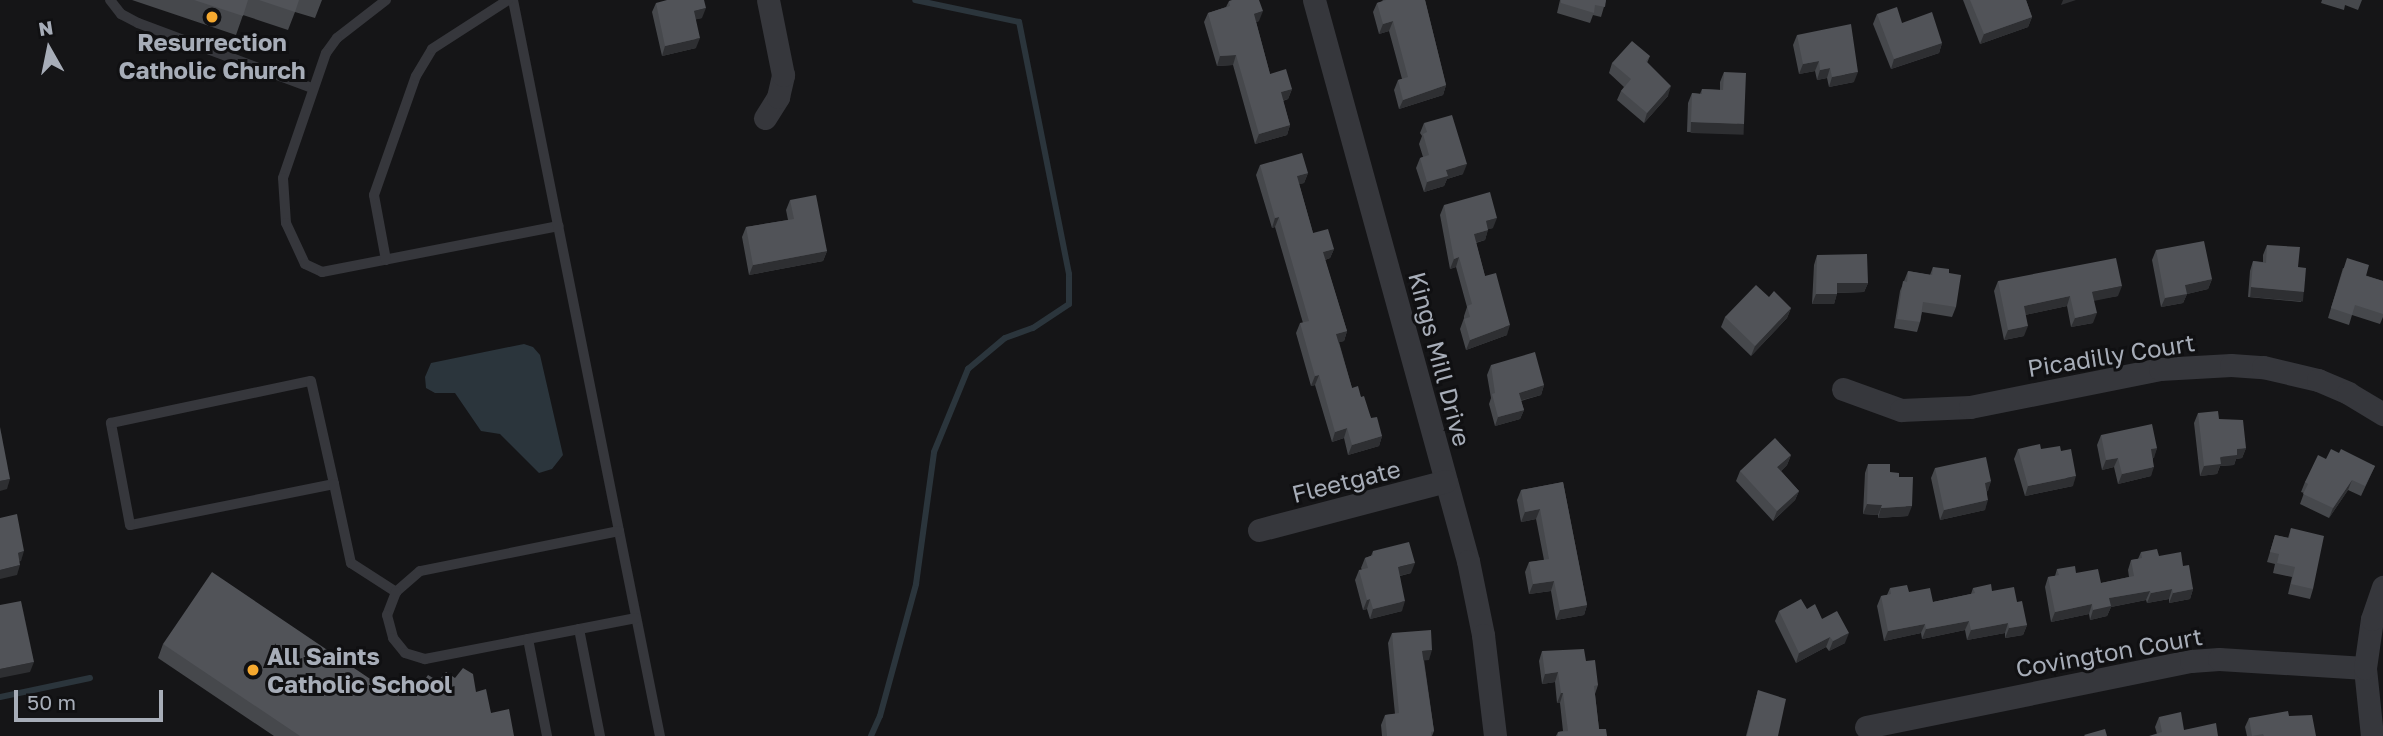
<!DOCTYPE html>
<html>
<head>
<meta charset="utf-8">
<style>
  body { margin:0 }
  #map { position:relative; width:2383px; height:736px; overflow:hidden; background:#151517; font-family:"Golos Text",sans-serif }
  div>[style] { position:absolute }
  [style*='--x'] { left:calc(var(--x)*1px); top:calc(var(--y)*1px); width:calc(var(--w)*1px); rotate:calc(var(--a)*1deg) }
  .water>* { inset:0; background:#2b353c }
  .stream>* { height:6px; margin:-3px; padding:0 3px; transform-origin:3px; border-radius:3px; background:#2b353c }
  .lane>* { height:10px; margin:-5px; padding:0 5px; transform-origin:5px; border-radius:5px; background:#36373c }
  .street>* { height:23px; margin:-11.5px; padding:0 11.5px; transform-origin:11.5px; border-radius:11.5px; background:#36373c }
  .wall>* { inset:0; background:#46484c }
  .shaded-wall>* { inset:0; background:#2e2f32; transform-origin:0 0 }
  .building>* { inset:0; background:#515358 }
  .dots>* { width:19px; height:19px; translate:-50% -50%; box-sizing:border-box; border:4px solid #101012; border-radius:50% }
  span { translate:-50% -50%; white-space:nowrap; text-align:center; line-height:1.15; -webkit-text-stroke:6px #101012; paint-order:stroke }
  .poi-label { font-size:24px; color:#a7adb8; font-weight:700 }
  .left { translate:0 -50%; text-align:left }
  .street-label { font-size:24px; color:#a7adb8 }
  .north { position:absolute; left:14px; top:14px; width:70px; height:70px; -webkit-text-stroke:5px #101012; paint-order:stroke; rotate:351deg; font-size:19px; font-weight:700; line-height:28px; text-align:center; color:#a7adb8 }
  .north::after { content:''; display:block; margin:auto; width:24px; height:32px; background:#a7adb8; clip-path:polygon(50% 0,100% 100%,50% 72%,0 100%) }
  .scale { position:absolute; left:14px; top:690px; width:149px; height:32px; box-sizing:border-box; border:4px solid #a7adb8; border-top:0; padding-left:9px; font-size:21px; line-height:24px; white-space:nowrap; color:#a7adb8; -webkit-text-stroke:5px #101012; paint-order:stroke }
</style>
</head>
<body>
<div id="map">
  <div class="water">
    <div style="clip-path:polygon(524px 344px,533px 347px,540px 355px,563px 455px,552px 469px,539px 473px,500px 434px,481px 431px,455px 393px,435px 393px,426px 388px,425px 377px,431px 363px)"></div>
  </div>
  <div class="stream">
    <div style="--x:0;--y:697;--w:92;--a:-11.9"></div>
    <div style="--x:871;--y:736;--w:22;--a:-66"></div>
    <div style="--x:880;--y:716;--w:137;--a:-74.7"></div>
    <div style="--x:916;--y:584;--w:133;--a:-82.2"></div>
    <div style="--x:934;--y:452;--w:90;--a:-67.7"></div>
    <div style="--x:968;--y:369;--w:48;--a:-40"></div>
    <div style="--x:1005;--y:338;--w:30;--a:-20"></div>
    <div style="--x:1033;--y:328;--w:43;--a:-33.7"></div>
    <div style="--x:1069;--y:304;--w:30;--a:-90"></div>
    <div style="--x:1069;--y:274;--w:257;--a:-101.2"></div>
    <div style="--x:1019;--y:22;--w:106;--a:-168.1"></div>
  </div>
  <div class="lane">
    <div style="--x:110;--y:0;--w:18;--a:52"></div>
    <div style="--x:121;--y:14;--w:19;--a:28"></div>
    <div style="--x:138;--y:23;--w:186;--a:20.5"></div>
    <div style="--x:386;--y:0;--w:62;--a:142.2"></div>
    <div style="--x:337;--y:38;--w:19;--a:126"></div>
    <div style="--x:326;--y:53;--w:132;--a:109"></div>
    <div style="--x:283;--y:178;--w:45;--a:86.2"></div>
    <div style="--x:286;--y:223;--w:45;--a:65.1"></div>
    <div style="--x:305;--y:264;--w:19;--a:25"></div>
    <div style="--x:322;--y:272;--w:241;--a:-11"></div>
    <div style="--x:513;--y:0;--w:751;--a:78.71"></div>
    <div style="--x:386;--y:260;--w:66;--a:-100.5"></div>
    <div style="--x:374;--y:195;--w:126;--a:-70.6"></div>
    <div style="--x:416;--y:76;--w:31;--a:-59"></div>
    <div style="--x:432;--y:49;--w:90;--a:-32.8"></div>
    <div style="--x:334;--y:484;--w:208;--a:168.6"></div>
    <div style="--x:130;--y:525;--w:104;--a:-100.6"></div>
    <div style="--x:111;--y:423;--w:204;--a:-11.9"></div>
    <div style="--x:311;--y:381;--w:106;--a:77.4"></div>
    <div style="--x:334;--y:484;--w:81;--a:77.9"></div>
    <div style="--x:351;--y:563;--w:54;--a:32.8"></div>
    <div style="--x:619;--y:531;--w:203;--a:168.6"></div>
    <div style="--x:420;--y:571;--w:32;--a:139"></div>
    <div style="--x:396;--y:592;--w:25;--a:111"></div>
    <div style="--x:387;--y:615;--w:24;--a:75"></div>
    <div style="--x:393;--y:638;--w:19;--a:51"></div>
    <div style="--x:405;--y:653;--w:21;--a:17"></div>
    <div style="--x:425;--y:659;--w:215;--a:-11"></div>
    <div style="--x:579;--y:629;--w:109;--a:78.9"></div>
    <div style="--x:528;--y:639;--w:99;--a:78.9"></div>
  </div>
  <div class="street">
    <div style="--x:1314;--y:0;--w:582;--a:74.65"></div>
    <div style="--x:1468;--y:561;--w:76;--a:78.5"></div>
    <div style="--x:1483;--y:635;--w:102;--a:83.2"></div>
    <div style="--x:765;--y:118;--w:25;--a:-58"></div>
    <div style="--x:778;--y:97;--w:23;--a:-77"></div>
    <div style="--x:783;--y:75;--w:76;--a:-101.3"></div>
    <div style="--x:1843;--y:389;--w:62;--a:19.9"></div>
    <div style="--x:1901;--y:410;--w:69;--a:-2.5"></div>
    <div style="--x:1970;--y:407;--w:194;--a:-11.3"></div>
    <div style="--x:2160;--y:369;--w:71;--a:-3.2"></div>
    <div style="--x:2231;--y:365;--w:32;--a:4"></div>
    <div style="--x:2263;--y:367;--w:57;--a:13.3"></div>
    <div style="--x:2318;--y:380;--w:33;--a:23"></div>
    <div style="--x:2348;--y:393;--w:41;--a:31"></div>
    <div style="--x:1259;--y:530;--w:193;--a:-14.7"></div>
    <div style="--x:1866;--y:727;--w:332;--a:-11.5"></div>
    <div style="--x:2191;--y:661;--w:28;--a:-4"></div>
    <div style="--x:2219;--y:659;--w:146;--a:3.5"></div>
    <div style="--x:2372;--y:736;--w:68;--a:-95.9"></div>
    <div style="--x:2365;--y:668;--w:49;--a:-81.9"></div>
    <div style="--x:2372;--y:619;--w:34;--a:-71"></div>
  </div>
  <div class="wall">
    <div style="clip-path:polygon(132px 0,322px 0,315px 18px,295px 12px,288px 30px,243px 15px,236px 35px)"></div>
    <div style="clip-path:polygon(1382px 0,1425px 0,1446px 85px,1443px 95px,1399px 109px,1394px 90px,1398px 80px,1402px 79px,1389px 31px,1379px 34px,1373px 12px,1377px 3px,1383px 1px)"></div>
    <div style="clip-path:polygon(1560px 0,1606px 0,1601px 17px,1593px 15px,1590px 23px,1557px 13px)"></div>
    <div style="clip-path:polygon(1963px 0,2026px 0,2032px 17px,2028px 27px,1980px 44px)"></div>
    <div style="clip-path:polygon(2322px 0,2362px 0,2358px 10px,2345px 5px,2344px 10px,2321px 3px)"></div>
    <div style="clip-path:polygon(1229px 1px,1259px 21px,1256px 22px,1270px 74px,1292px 89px,1288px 99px,1283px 101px,1290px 125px,1287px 135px,1255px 144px,1233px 65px,1217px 66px,1204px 22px,1208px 13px,1226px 7px)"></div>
    <div style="clip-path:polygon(656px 3px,702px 18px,696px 19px,696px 48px,662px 56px,652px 12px)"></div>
    <div style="clip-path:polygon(1877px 14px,1902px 23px,1942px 43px,1939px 53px,1891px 69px,1873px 24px)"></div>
    <div style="clip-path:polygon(1797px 35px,1854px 82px,1829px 87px,1827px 78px,1817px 80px,1815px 71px,1799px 74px,1793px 45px)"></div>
    <div style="clip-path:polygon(1650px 56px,1647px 63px,1668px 96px,1644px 123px,1617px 100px,1621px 91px,1624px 87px,1609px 73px,1612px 63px)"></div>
    <div style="clip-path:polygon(1724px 72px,1740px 134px,1687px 132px,1688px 103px,1692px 93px,1700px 94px,1702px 89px,1720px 90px,1720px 82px)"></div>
    <div style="clip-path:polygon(1424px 123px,1463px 174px,1447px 179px,1444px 186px,1424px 192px,1416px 168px,1420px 158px,1423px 157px,1419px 144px,1422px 136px,1420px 133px)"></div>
    <div style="clip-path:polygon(1260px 165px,1308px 173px,1304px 183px,1299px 184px,1313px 233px,1334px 249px,1330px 258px,1325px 260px,1347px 331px,1344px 341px,1339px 342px,1352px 388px,1361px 397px,1371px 418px,1382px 436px,1379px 446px,1348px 455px,1344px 438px,1332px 442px,1315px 385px,1311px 386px,1296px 333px,1300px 323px,1303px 323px,1275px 227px,1272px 228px,1256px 175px)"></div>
    <div style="clip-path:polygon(790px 200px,827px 251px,823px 261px,749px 275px,742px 237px,746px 227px,788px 220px,786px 210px)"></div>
    <div style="clip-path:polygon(1444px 205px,1493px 228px,1488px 229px,1485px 240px,1476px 243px,1485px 276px,1507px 335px,1466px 350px,1460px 329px,1464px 318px,1464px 316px,1467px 307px,1456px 267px,1450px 269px,1440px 215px)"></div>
    <div style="clip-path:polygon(2267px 245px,2298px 267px,2301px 302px,2248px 297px,2250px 271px,2253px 261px,2263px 262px,2263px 255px)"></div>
    <div style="clip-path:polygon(2156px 250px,2212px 279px,2208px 289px,2187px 294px,2183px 303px,2161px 307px,2152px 260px)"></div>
    <div style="clip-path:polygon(1817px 255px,1868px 283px,1864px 292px,1837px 293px,1834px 304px,1812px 304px,1814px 265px)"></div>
    <div style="clip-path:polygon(1933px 267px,1949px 273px,1956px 307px,1952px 317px,1922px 312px,1920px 322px,1917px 332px,1894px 328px,1900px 291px,1908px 271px,1930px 275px)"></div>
    <div style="clip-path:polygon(2343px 268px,2383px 281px,2383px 317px,2380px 324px,2352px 315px,2349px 325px,2328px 318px)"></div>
    <div style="clip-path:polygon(1998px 281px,2118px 296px,2094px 300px,2093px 323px,2071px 327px,2067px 306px,2025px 315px,2024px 336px,2004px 340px,1994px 291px)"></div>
    <div style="clip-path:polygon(1769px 297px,1791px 308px,1787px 318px,1751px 356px,1721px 327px,1725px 317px)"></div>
    <div style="clip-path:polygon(1491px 365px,1544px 385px,1541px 395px,1521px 401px,1524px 410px,1520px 419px,1495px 426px,1489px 404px,1491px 398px,1487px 375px)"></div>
    <div style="clip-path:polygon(2198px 413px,2219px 419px,2246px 448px,2242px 458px,2236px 459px,2234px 465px,2220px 466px,2217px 474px,2200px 476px,2194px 423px)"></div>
    <div style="clip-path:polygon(2101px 435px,2157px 448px,2153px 458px,2151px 476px,2118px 484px,2114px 467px,2102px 470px,2097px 445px)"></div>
    <div style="clip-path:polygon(2018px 449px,2041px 449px,2073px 486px,2025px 496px,2014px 459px)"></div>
    <div style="clip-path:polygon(2339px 453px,2375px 466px,2361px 496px,2348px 490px,2329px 518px,2300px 504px,2304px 493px,2301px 492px,2305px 482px,2326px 459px)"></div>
    <div style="clip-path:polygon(1791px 455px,1787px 465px,1781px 471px,1799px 491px,1795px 500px,1773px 521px,1736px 481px,1740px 471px)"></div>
    <div style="clip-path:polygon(1868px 464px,1899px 477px,1908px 516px,1878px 518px,1878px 515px,1863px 514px,1865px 473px)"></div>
    <div style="clip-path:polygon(1935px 468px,1991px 481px,1987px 491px,1985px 510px,1940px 520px,1931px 478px)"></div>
    <div style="clip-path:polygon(1563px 482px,1587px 605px,1584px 615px,1556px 620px,1551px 591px,1529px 594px,1525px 572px,1529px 562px,1544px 560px,1536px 519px,1521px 522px,1517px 500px,1521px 490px)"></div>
    <div style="clip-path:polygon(2291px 528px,2313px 589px,2310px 599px,2288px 594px,2292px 577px,2273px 573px,2275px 564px,2267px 562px,2275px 535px,2288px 538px)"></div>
    <div style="clip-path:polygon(1373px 551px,1411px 573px,1400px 576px,1402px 611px,1370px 619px,1367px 609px,1363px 610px,1355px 580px,1359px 570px,1362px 570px,1361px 568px,1365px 558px,1371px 556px)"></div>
    <div style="clip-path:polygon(2141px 552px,2159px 556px,2183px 566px,2193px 589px,2190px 599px,2169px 603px,2169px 599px,2147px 603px,2146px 600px,2111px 607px,2107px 616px,2090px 620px,2089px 614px,2051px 622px,2045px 587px,2048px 577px,2055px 576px,2057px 569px,2076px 573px,2101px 583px,2129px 577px,2128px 570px,2131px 560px,2138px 559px)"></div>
    <div style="clip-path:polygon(1890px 588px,1909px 592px,1933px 602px,1971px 594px,1973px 588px,1992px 591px,2017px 602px,2027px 625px,2023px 635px,2005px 638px,2005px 633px,1967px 640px,1965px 630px,1922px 639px,1921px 633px,1884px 641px,1877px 606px,1881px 596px,1887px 595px)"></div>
    <div style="clip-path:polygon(1807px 609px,1822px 619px,1845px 643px,1829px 651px,1826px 647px,1796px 663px,1775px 621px,1779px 611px)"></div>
    <div style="clip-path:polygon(1392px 633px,1429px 660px,1424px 660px,1434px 731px,1432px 736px,1382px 736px,1381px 725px,1385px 715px,1395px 714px,1388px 643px)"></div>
    <div style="clip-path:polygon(163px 644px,388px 691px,438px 681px,476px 692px,491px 713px,514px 736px,274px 736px,158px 658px)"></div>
    <div style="clip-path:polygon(1542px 651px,1586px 661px,1598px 685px,1595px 694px,1599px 729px,1607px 736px,1556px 736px,1558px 732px,1563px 731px,1560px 703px,1557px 703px,1555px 682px,1542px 684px,1539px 661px)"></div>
    <div style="clip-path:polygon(1758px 690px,1778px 736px,1746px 736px)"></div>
    <div style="clip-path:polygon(2289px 716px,2316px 736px,2247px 736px,2245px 727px,2249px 718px)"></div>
    <div style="clip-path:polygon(2159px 717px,2184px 730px,2157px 734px,2155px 727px)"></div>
  </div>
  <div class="shaded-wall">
    <div style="clip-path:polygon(2063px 0,2076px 0,2061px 5px)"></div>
    <div style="clip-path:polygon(706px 8px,702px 18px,690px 21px,694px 11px)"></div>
    <div style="clip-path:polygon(1263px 11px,1259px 21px,1250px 24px,1254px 14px)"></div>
    <div style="clip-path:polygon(2032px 17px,2028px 27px,1980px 44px,1984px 34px)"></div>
    <div style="clip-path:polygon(1393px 21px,1389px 31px,1379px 34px,1383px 24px)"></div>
    <div style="clip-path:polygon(700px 38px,696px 48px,662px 56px,665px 46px)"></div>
    <div style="clip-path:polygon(1942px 43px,1939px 53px,1891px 69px,1894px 59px)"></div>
    <div style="clip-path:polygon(1236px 55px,1233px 65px,1217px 66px,1220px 56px)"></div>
    <div style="clip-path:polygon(1819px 61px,1815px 71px,1799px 74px,1803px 64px)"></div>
    <div style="clip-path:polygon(1830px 68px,1827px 78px,1817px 80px,1820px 70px)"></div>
    <div style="clip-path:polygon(1858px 72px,1854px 82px,1829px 87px,1832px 77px)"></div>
    <div style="clip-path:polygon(1446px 85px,1443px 95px,1399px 109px,1403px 100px)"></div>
    <div style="clip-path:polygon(1671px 86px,1668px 96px,1644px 123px,1647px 113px)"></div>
    <div style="clip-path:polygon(1292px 89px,1288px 99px,1277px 102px,1281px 92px)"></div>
    <div style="left:1691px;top:122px;width:53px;height:11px;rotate:2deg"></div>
    <div style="clip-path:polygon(1290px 125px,1287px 135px,1255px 144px,1259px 134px)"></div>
    <div style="clip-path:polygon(1467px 164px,1463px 174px,1447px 179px,1444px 186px,1424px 192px,1427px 182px,1446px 170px)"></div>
    <div style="clip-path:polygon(1308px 173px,1304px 183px,1293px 186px,1297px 176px)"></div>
    <div style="clip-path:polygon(1279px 217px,1275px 227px,1272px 228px,1275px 218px)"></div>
    <div style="clip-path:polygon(1497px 218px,1493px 228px,1482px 231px,1486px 221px)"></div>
    <div style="clip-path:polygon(1488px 230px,1485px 240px,1470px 244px,1474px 234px)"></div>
    <div style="clip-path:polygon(1334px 249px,1330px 258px,1319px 262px,1323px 252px)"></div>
    <div style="clip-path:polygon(827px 251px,823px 261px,749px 275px,753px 265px)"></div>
    <div style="clip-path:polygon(1459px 257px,1456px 267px,1450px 269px,1454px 259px)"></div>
    <div style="clip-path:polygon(2212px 279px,2208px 289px,2187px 294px,2183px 303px,2161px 307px,2165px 298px,2185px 285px)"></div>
    <div style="clip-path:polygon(1837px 283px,1868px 283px,1864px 292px,1834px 293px)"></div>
    <div style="clip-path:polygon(2122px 286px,2118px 296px,2089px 302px,2092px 292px)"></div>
    <div style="left:2251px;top:287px;width:53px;height:10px;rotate:5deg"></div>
    <div style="clip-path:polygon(1816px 294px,1837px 294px,1834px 304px,1812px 304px)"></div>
    <div style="clip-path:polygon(2070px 296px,2067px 306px,2020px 316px,2024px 306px)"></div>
    <div style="clip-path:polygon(1791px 308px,1787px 318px,1751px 356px,1755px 346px)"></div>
    <div style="clip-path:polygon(2097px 313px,2093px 323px,2071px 327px,2075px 318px)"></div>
    <div style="clip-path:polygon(1510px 325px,1507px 335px,1466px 350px,1470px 340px)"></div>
    <div style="clip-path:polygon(2028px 326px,2024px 336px,2004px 340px,2008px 330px)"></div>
    <div style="clip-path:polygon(1347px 331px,1344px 341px,1333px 344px,1336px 334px)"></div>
    <div style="clip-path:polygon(1319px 375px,1315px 385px,1311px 386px,1315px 376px)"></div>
    <div style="clip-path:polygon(1544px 385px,1541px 395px,1515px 402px,1519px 393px)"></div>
    <div style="clip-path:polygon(1524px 410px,1520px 419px,1495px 426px,1498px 417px)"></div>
    <div style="clip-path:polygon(1347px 428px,1344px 438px,1332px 442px,1335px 432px)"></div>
    <div style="clip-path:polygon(1382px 436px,1379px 446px,1348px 455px,1352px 445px)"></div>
    <div style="clip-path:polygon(2157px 448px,2154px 458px,2147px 459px,2151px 449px)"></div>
    <div style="clip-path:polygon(2246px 448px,2242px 458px,2236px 459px,2234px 465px,2220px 466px,2217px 474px,2200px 476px,2204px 466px,2237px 449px)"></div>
    <div style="clip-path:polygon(1791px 455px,1787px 465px,1774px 477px,1777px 467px)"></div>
    <div style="clip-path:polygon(2118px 458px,2114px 467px,2102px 470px,2106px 460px)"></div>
    <div style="clip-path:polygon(2154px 467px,2151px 476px,2118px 484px,2122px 474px)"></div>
    <div style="clip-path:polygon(2076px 476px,2073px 486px,2025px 496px,2028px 486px)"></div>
    <div style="clip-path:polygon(10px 479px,7px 489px,0 491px,0 481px)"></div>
    <div style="clip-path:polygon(2352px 480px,2348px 490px,2329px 518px,2333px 508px)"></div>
    <div style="clip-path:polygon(1991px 481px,1988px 491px,1981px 493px,1985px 483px)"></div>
    <div style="clip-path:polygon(1799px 491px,1795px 500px,1773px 521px,1777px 511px)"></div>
    <div style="clip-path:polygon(1988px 500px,1985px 510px,1940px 520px,1944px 510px)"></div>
    <div style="clip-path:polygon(1867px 504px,1882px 505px,1878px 515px,1863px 514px)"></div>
    <div style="clip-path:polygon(1912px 506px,1908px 516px,1878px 518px,1881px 508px)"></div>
    <div style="clip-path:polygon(1540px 509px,1536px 519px,1521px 522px,1525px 512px)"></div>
    <div style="clip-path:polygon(24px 551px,21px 561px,14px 563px,18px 553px)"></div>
    <div style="clip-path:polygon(1415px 563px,1411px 573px,1395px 577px,1398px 567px)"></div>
    <div style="clip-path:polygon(20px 565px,17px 575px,0 579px,0 570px)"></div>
    <div style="clip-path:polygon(1554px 581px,1551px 591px,1529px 594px,1533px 584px)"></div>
    <div style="clip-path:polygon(2172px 589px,2169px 599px,2147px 603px,2151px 593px)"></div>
    <div style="clip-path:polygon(2193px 589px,2190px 599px,2169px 603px,2173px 593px)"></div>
    <div style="clip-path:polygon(2150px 591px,2146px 600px,2111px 607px,2107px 616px,2090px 620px,2093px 610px,2109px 598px)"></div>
    <div style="clip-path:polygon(1370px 599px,1367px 609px,1363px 610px,1367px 600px)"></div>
    <div style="clip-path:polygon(1405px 601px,1402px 611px,1370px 619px,1373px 609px)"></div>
    <div style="clip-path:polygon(2092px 604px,2089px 614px,2051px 622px,2055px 612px)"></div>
    <div style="clip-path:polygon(1587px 605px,1584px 615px,1556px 620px,1560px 610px)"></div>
    <div style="clip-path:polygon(1969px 621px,1965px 630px,1922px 639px,1926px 629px)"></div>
    <div style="clip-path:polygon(2008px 623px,2005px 633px,1967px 640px,1971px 630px)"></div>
    <div style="clip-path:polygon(1925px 624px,1921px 633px,1884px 641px,1888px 631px)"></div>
    <div style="clip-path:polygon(2027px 625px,2023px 635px,2005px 638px,2009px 628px)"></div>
    <div style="clip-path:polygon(1849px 633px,1845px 643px,1829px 651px,1833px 641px)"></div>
    <div style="clip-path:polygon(1830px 637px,1826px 647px,1796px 663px,1799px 653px)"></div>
    <div style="clip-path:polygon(1432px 650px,1429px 660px,1419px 661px,1422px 651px)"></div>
    <div style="clip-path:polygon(34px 662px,30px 672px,0 678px,0 669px)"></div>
    <div style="clip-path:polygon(1558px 672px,1555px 682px,1542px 684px,1545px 674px)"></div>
    <div style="clip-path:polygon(1561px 693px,1563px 693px,1560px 703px,1557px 703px)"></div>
  </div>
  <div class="building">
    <div style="clip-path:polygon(194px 0,248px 0,243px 16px)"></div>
    <div style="clip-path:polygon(259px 0,299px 0,295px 12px)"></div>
    <div style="clip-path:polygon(667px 0,704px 0,706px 8px,694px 11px,700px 38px,665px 46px,656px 3px)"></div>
    <div style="clip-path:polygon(1232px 0,1259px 0,1263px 11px,1254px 14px,1270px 74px,1286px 69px,1292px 89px,1281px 92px,1290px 125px,1259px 134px,1236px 55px,1220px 56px,1208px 13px,1230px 6px,1229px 1px)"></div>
    <div style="clip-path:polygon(1386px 0,1425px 0,1446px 85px,1403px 100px,1398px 80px,1408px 77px,1393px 21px,1383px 24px,1377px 3px)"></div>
    <div style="clip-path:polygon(1561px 0,1606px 0,1605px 7px,1595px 5px,1594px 13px,1561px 3px)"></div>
    <div style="clip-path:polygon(1970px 0,2026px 0,2032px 17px,1984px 34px)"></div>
    <div style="clip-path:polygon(1897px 7px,1902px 23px,1932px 12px,1942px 43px,1894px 59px,1877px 14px)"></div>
    <div style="clip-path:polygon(1851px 24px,1858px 72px,1832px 77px,1830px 68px,1820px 70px,1819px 61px,1803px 64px,1797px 35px)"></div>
    <div style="clip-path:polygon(1632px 41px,1650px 56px,1646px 61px,1671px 86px,1647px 113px,1621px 91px,1631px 79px,1612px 63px)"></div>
    <div style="clip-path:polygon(1724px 72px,1746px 73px,1744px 124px,1691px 122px,1692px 93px,1702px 94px,1702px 89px,1723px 90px)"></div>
    <div style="clip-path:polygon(1452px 115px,1467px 164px,1446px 170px,1448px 176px,1427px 182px,1420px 158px,1429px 155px,1423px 134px,1427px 132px,1424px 123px)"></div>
    <div style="clip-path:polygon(1302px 153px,1308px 173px,1297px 176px,1313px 233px,1328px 229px,1334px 249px,1323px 252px,1347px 331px,1336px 334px,1352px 388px,1358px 386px,1361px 397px,1364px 396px,1371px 418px,1377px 417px,1382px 436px,1352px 445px,1347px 428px,1335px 432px,1319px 375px,1315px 376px,1300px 323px,1309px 321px,1279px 217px,1275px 218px,1260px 165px)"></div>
    <div style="clip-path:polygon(1490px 192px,1497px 218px,1486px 221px,1488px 230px,1474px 234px,1485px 276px,1496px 273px,1510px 325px,1470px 340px,1464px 319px,1470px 317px,1467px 306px,1472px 304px,1459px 257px,1454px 259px,1444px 205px)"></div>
    <div style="clip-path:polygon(816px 195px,827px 251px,753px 265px,746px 227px,794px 219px,790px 200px)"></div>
    <div style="clip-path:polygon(2204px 241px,2212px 279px,2185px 285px,2187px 294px,2165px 298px,2156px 250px)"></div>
    <div style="clip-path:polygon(2267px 245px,2300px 247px,2298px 267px,2306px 268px,2304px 292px,2251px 287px,2253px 261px,2266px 263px)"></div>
    <div style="clip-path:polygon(1867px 254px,1868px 283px,1837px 283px,1837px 294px,1816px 294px,1817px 255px)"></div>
    <div style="clip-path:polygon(2116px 258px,2122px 286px,2092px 292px,2097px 313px,2075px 318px,2070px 296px,2024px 306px,2028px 326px,2008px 330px,1998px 281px)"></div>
    <div style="clip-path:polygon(2347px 258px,2369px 265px,2366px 276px,2383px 281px,2383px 314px,2355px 305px,2352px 315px,2331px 308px)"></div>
    <div style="clip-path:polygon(1933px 267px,1949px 269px,1949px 273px,1961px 275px,1956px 307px,1923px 302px,1920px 322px,1897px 319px,1903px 281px,1907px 282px,1908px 271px,1932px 275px)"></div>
    <div style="clip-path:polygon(1756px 285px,1769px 297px,1774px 291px,1791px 308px,1755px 346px,1725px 317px)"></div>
    <div style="clip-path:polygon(1535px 352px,1544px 385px,1519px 393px,1524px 410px,1498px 417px,1492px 394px,1495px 393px,1491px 365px)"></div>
    <div style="clip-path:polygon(2218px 411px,2219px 419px,2243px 420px,2246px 448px,2237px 449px,2237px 455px,2220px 457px,2221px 464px,2204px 466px,2198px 413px)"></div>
    <div style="clip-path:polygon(2152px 424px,2157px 448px,2151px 449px,2154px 467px,2122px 474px,2118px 458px,2106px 460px,2101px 435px)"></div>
    <div style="clip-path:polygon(0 427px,10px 479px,0 481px)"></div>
    <div style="clip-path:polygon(1775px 438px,1791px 455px,1777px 467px,1799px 491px,1777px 511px,1740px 471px)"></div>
    <div style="clip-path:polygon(2040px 444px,2041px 449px,2060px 446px,2061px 451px,2071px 449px,2076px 476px,2028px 486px,2018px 449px)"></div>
    <div style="clip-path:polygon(2331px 449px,2339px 453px,2341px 449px,2375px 466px,2365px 486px,2352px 480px,2333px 508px,2303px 494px,2308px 484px,2305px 482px,2318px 455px,2326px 459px)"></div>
    <div style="clip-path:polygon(1986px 457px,1991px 481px,1985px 483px,1988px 500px,1944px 510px,1935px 468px)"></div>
    <div style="clip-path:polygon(1868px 464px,1890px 464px,1890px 472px,1899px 473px,1899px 477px,1913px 477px,1912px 506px,1881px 508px,1882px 505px,1867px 504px)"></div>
    <div style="clip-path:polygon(1563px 482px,1587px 605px,1560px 610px,1554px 581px,1533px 584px,1529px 562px,1549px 559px,1540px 509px,1525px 512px,1521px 490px)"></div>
    <div style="clip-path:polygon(17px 514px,24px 551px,18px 553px,20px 565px,0 570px,0 518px)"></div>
    <div style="clip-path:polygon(2291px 528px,2324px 536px,2313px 589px,2291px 584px,2295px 567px,2277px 563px,2279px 554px,2270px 552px,2275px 535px,2289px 538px)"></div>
    <div style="clip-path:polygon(1409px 542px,1415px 563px,1398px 567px,1405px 601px,1373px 609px,1370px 599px,1367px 600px,1359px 570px,1368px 568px,1365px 558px,1373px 555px,1373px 551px)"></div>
    <div style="clip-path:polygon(2157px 549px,2159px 556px,2181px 552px,2183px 566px,2189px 565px,2193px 589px,2173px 593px,2172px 589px,2151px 593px,2150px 591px,2109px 598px,2111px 606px,2093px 610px,2092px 604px,2055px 612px,2048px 577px,2059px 575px,2057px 569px,2075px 566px,2076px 573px,2098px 569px,2101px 583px,2134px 576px,2131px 560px,2142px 558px,2141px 552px)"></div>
    <div style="clip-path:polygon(212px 572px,388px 691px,421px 685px,428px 675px,438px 681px,446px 672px,455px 678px,463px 668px,473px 674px,476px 692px,486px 689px,491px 713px,509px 709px,514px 736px,300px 736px,163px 644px)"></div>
    <div style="clip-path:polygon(1991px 584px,1992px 591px,2014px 587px,2017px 602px,2022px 601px,2027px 625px,2009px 628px,2008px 623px,1971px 630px,1969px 621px,1926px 629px,1925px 624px,1888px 631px,1881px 596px,1891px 594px,1890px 588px,1907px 585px,1909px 592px,1930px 588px,1933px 602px,1975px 593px,1973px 588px)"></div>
    <div style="clip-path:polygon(1801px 599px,1807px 609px,1815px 604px,1822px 619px,1837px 611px,1849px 633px,1833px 641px,1830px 637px,1799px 653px,1779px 611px)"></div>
    <div style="clip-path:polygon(21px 601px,34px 662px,0 669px,0 605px)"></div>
    <div style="clip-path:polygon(1431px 630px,1432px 650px,1422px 651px,1434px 731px,1431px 732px,1431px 736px,1387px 736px,1385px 715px,1399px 713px,1392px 633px)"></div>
    <div style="clip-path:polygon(1584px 649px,1586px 661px,1595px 660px,1598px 685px,1594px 686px,1599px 729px,1606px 729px,1607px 736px,1558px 736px,1558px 732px,1568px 731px,1563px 693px,1561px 693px,1558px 672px,1545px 674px,1542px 651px)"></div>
    <div style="clip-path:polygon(1758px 690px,1786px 699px,1778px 736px,1747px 736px)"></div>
    <div style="clip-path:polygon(2288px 711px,2289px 716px,2312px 715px,2316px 736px,2264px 736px,2263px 734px,2252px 736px,2249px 718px)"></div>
    <div style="clip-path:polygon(2181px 712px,2184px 730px,2216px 723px,2218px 736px,2149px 736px,2162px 732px,2159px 717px)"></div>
    <div style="clip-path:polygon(2105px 729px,2107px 736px,2085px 736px,2084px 735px)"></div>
  </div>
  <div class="dots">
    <div style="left:212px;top:17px;background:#f6a92f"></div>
    <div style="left:253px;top:670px;background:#f6a92f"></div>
  </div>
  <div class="poi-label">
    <span style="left:212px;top:56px">Resurrection<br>Catholic Church</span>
    <span class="left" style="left:267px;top:670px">All Saints<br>Catholic School</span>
  </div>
  <div class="street-label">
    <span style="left:2111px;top:355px;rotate:-9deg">Picadilly Court</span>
    <span style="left:1440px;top:359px;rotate:75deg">Kings Mill Drive</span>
    <span style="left:1346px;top:481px;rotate:-14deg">Fleetgate</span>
    <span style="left:2109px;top:652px;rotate:-10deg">Covington Court</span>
  </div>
  <div class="north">N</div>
  <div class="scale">50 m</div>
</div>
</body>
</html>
